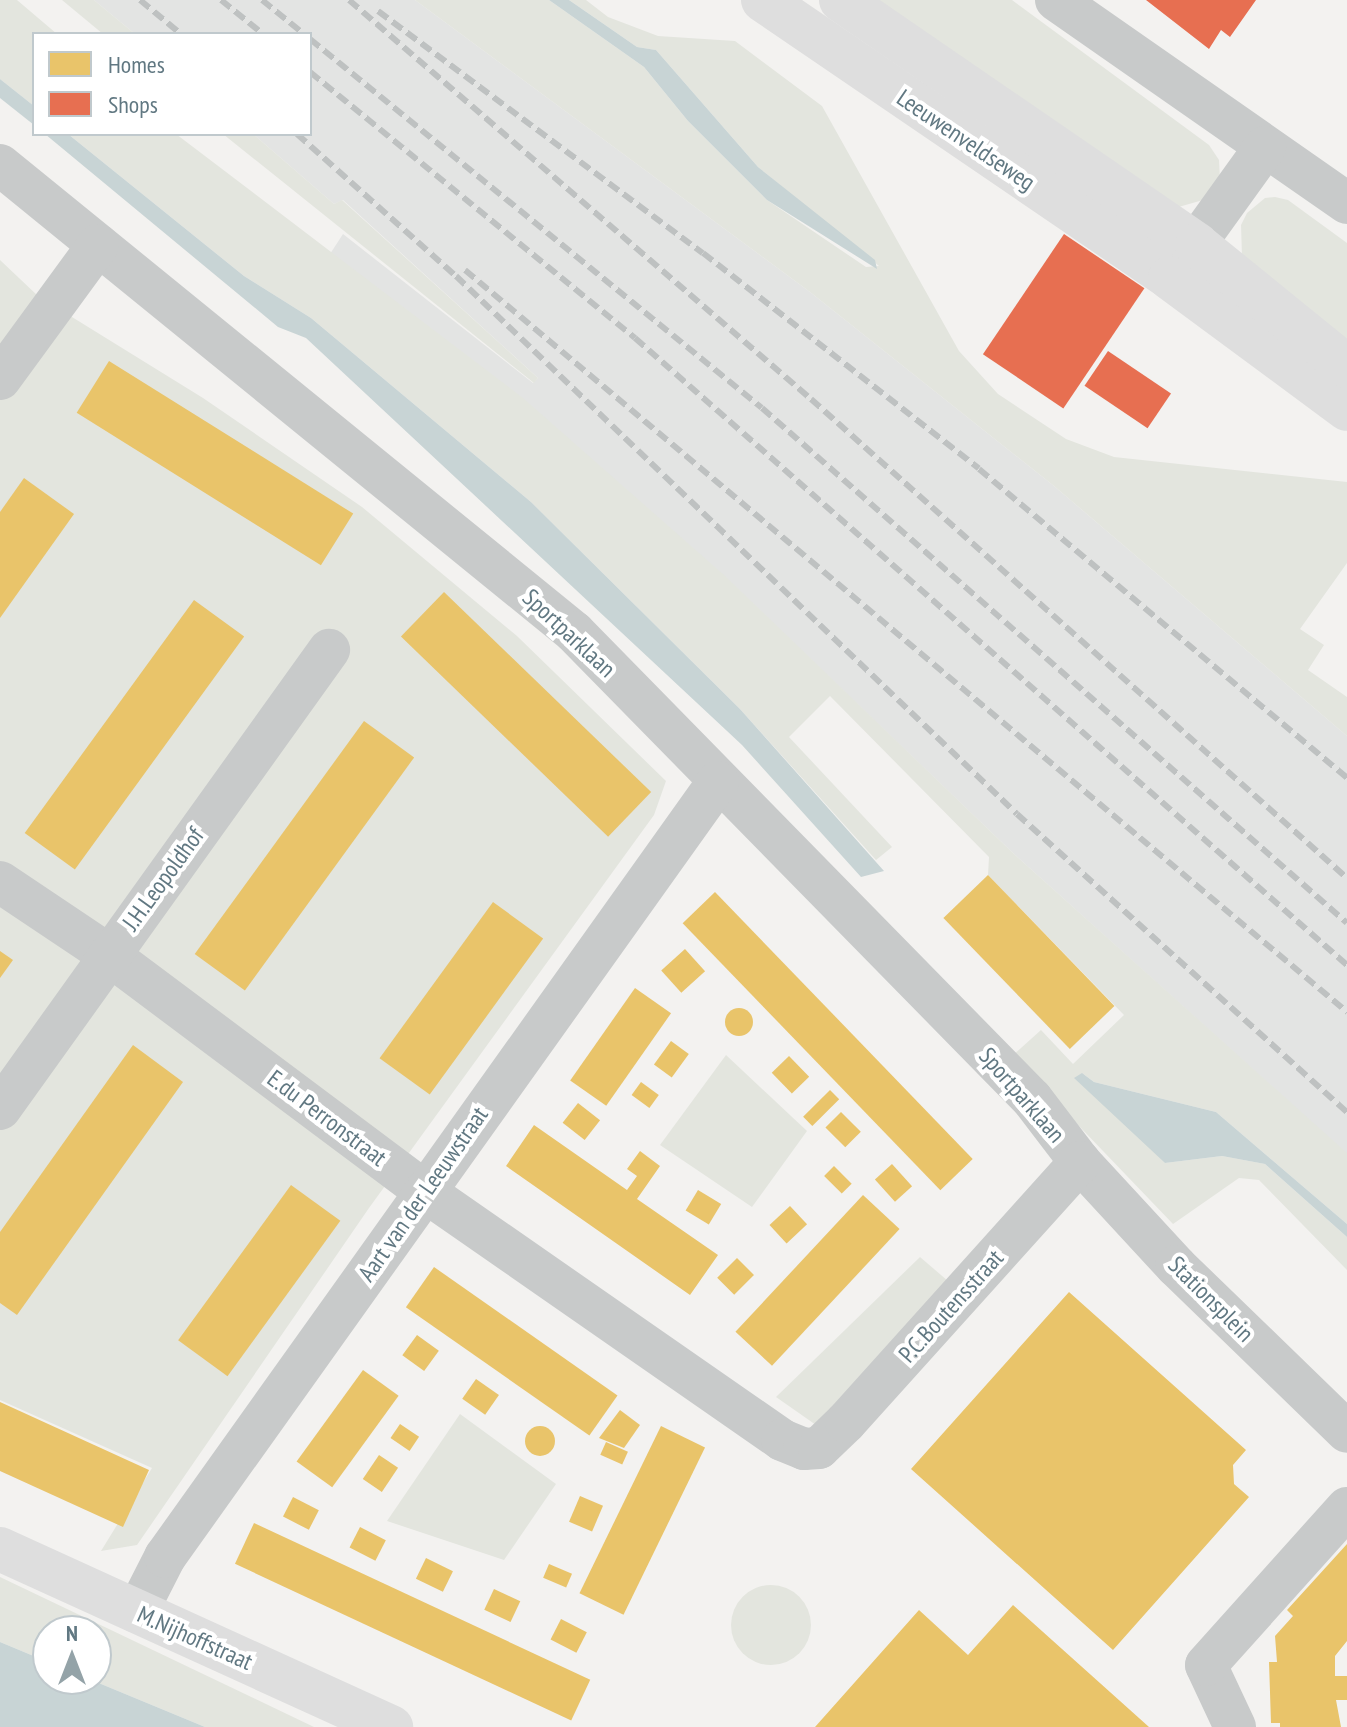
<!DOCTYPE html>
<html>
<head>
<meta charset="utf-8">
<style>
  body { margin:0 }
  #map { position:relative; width:1347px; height:1727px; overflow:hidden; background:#f3f2f0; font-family:"PT Sans Narrow",sans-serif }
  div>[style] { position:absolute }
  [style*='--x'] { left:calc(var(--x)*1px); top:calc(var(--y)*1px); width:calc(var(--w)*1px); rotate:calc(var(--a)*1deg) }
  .built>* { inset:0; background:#e3e4e3 }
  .green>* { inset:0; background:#e3e5de }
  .round { border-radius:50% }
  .water>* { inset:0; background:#c8d4d5 }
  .homes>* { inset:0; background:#e9c46a; transform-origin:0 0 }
  .shops>* { inset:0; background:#e76f51; transform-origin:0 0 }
  .minor>* { height:42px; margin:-21px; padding:0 21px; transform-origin:21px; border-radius:21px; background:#c8caca }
  .major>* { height:44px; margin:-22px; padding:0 22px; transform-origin:22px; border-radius:22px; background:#dedede }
  .rail>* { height:6px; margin-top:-3px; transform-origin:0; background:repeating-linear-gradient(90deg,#bec1c1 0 12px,transparent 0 18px) }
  span { translate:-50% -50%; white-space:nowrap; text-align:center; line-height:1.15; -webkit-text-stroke:8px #fff; paint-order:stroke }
  .street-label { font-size:24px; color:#617882 }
  .legend { position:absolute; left:32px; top:32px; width:280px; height:104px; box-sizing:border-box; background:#fff; border:2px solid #c0c9cd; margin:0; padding:10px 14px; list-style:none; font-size:24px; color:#617882 }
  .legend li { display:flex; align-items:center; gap:16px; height:40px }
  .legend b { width:40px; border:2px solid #c0c9cd }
  .north { position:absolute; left:32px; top:1615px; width:80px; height:80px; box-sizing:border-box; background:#fff; border:2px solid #c0c9cd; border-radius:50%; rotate:0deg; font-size:22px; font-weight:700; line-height:32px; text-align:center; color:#617882 }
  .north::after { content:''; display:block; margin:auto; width:28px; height:36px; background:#94a3a8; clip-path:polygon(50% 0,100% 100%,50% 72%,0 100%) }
</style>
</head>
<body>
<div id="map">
  <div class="built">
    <div style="clip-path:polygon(94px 0,415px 0,810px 292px,1054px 486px,1347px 736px,1347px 1154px,1013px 853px,723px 575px,319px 271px,343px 234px,533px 383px,538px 378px,343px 200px,334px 204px,253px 134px,310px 134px,310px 34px,135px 34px)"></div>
  </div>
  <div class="green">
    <div style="clip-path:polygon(0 0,17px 0,57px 34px,34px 34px,34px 106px,0 79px)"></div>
    <div style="clip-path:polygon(62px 0,94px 0,135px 34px,103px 34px)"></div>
    <div style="clip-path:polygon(415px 0,549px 0,644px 67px,688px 121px,767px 200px,866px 267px,879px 266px,758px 167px,656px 50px,637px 47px,569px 0,586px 0,608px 17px,658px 36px,735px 41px,822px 106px,959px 351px,998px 394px,1066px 439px,1114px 457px,1347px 482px,1347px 563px,1300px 629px,1324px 645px,1308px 670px,1347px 697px,1347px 736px,1054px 486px,810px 292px)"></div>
    <div style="clip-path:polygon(860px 0,1012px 0,1209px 145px,1219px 160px,1220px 180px,1203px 200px,1175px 208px)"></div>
    <div style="clip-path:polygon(68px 134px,176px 134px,523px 398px,724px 575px,1013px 853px,1347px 1153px,1347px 1224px,1216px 1112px,1094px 1082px,1082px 1073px,1165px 1163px,1222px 1156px,1265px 1164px,1347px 1237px,1347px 1270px,1259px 1180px,1239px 1178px,1173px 1224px,1012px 1056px,1041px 1030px,1073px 1064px,1124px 1015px,988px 875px,989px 857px,830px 696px,789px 737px,892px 847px,876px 860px,740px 709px,531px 502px,311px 318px,244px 276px)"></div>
    <div style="clip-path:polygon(223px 134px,253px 134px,334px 204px,342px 200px,538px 378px,534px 383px)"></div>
    <div style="clip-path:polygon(1275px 197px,1288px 200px,1347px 243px,1347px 350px,1242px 256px,1241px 225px,1247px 213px,1265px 198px)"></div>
    <div style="clip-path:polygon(0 260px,38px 296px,203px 398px,362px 507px,517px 636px,666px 781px,654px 815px,369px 1208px,137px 1545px,101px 1551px,152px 1468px,0 1400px)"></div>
    <div style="clip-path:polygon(726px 1055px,807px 1131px,752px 1207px,660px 1145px)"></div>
    <div style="clip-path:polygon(920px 1257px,948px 1281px,816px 1425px,776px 1397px)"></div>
    <div style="clip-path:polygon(460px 1414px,556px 1484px,504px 1560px,387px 1521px)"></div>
    <div style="clip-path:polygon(0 1577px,314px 1727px,205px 1727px,89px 1679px,96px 1679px,96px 1631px,48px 1631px,48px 1662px,0 1642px)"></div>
    <div class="round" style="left:731px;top:1585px;width:80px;height:80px"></div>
  </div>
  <div class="water">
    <div style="clip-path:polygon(549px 0,569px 0,637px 47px,656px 50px,758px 167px,875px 260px,877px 269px,767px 200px,688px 121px,644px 67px)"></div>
    <div style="clip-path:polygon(0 79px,34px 106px,34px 125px,0 98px)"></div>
    <div style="clip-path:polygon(45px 134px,68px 134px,244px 276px,311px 318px,531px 502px,740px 709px,884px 871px,861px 877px,742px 745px,306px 338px,278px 327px)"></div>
    <div style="clip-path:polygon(1082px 1073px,1094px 1082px,1216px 1112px,1347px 1224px,1347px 1237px,1265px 1164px,1222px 1156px,1165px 1163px,1074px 1078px)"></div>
    <div style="clip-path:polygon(0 1642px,48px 1662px,48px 1679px,89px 1679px,205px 1727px,0 1727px)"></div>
  </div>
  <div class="homes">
    <div style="left:109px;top:361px;width:288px;height:61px;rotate:32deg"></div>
    <div style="clip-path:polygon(24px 478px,74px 514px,0 618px,0 512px)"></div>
    <div style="left:444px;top:592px;width:288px;height:62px;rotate:44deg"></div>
    <div style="left:194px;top:600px;width:62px;height:288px;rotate:36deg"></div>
    <div style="left:364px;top:721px;width:62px;height:288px;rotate:36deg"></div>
    <div style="left:988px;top:875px;width:182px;height:62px;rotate:46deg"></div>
    <div style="left:715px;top:892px;width:371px;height:45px;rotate:46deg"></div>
    <div style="left:493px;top:902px;width:62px;height:193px;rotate:36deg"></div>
    <div style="left:685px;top:949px;width:30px;height:32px;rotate:48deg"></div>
    <div style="clip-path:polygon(0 951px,13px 960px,0 978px)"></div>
    <div style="left:635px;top:988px;width:44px;height:113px;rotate:35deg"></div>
    <div class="round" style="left:725px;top:1008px;width:28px;height:28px"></div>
    <div style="left:671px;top:1041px;width:22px;height:29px;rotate:36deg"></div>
    <div style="clip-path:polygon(133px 1045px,183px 1082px,17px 1315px,0 1303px,0 1232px)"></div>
    <div style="left:789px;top:1056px;width:29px;height:24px;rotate:46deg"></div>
    <div style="left:641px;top:1082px;width:22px;height:16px;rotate:36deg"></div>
    <div style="left:830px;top:1090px;width:13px;height:38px;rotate:45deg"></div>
    <div style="left:578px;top:1103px;width:28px;height:25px;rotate:38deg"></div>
    <div style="left:841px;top:1112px;width:28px;height:22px;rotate:45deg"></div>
    <div style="clip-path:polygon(534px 1125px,627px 1190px,637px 1176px,627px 1169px,640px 1151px,660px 1166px,637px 1199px,718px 1255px,690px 1295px,506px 1166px)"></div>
    <div style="left:892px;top:1164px;width:30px;height:23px;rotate:48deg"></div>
    <div style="left:834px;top:1166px;width:25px;height:14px;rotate:45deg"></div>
    <div style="left:291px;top:1185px;width:61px;height:192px;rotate:36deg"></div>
    <div style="left:698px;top:1190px;width:27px;height:24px;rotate:31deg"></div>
    <div style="left:863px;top:1195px;width:50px;height:187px;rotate:43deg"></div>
    <div style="left:790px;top:1206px;width:25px;height:28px;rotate:47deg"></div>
    <div style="left:737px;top:1258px;width:24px;height:28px;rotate:45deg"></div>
    <div style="left:434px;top:1267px;width:224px;height:49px;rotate:35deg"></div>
    <div style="clip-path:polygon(1069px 1292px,1246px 1450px,1233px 1465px,1234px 1484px,1249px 1497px,1113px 1650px,911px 1469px)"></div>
    <div style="left:417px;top:1335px;width:27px;height:25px;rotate:36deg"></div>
    <div style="left:363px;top:1370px;width:44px;height:113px;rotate:36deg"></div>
    <div style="left:476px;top:1379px;width:28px;height:24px;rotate:35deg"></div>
    <div style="clip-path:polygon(0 1402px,149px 1470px,123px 1527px,0 1471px)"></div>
    <div style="clip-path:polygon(620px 1410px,640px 1425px,624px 1448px,599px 1438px)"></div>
    <div style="left:400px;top:1424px;width:23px;height:17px;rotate:34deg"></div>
    <div style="left:661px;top:1426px;width:49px;height:186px;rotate:26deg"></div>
    <div class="round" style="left:525px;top:1426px;width:30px;height:30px"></div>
    <div style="left:606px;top:1442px;width:24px;height:14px;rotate:24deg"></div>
    <div style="left:379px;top:1455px;width:23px;height:29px;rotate:34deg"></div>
    <div style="left:580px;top:1496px;width:25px;height:28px;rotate:23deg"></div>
    <div style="left:293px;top:1497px;width:29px;height:22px;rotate:27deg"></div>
    <div style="left:254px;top:1523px;width:371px;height:45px;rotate:25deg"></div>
    <div style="left:360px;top:1527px;width:29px;height:23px;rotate:27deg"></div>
    <div style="clip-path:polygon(1347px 1544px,1347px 1641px,1335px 1656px,1335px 1676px,1347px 1676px,1347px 1700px,1336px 1700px,1341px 1727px,1280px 1727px,1280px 1723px,1271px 1723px,1269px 1662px,1277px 1662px,1275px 1636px,1293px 1616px,1287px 1610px)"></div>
    <div style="left:426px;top:1558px;width:30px;height:23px;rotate:26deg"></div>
    <div style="left:549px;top:1564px;width:25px;height:15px;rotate:23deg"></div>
    <div style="left:494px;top:1589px;width:29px;height:23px;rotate:25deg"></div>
    <div style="clip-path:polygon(1013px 1605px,1149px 1727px,815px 1727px,919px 1610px,968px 1655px)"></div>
    <div style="left:561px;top:1619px;width:29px;height:23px;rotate:27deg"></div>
  </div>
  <div class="shops">
    <div style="clip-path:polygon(1146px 0,1256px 0,1230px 37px,1221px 30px,1209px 49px)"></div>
    <div style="left:1064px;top:234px;width:97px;height:145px;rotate:34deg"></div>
    <div style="left:1108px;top:351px;width:76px;height:42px;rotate:34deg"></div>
  </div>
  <div class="minor">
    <div style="--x:1056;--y:0;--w:355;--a:34.9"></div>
    <div style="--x:0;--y:165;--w:740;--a:39.13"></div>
    <div style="--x:574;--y:632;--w:654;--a:45.56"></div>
    <div style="--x:1032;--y:1099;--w:79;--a:52.7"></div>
    <div style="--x:1080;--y:1162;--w:142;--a:47.3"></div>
    <div style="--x:1176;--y:1266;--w:238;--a:44.1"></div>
    <div style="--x:1176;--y:271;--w:153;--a:-54.3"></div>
    <div style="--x:0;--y:379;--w:166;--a:-53.8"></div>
    <div style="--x:0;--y:882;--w:131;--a:33.8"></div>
    <div style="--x:109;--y:955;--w:394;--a:36.8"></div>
    <div style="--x:424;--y:1191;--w:436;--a:34.8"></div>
    <div style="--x:782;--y:1440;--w:24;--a:22"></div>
    <div style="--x:804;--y:1449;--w:15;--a:-4"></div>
    <div style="--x:819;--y:1448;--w:37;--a:-44"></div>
    <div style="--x:846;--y:1422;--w:350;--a:-48"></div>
    <div style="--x:0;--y:1109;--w:565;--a:-54.37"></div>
    <div style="--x:137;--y:1612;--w:62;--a:-63"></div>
    <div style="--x:165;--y:1557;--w:952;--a:-54.49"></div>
    <div style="--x:1235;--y:1727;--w:68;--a:-115.1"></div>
    <div style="--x:1206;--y:1665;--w:211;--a:-48.1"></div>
  </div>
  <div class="major">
    <div style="--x:763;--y:0;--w:493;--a:34.3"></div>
    <div style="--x:1170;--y:278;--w:220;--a:36.5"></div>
    <div style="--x:841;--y:0;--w:432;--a:34.5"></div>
    <div style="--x:1197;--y:245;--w:193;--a:39.1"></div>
    <div style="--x:0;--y:1549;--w:430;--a:24.5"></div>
  </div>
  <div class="rail">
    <div style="--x:140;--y:0;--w:53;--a:39.7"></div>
    <div style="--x:221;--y:0;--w:54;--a:39"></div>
    <div style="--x:262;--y:0;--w:54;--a:39"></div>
    <div style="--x:349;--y:0;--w:610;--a:40.82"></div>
    <div style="--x:811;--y:399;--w:719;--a:41.79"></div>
    <div style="--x:378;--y:11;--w:405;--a:36.7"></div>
    <div style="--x:703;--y:253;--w:350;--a:38"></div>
    <div style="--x:979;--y:469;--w:481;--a:40"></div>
    <div style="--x:310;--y:39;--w:583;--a:39.23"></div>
    <div style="--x:762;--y:408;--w:779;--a:41.36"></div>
    <div style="--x:310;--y:72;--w:420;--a:39.3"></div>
    <div style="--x:635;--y:338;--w:949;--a:41.37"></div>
    <div style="--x:297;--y:134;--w:213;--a:41.8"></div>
    <div style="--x:456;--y:276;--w:777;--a:43.8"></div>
    <div style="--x:1017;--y:814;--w:445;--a:42.1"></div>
    <div style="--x:465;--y:270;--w:1153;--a:40.07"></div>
  </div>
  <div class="street-label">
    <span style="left:966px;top:140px;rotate:34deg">Leeuwenveldseweg</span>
    <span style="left:569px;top:633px;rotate:43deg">Sportparklaan</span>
    <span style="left:163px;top:879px;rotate:-54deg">J.H.Leopoldhof</span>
    <span style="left:1022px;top:1095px;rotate:49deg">Sportparklaan</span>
    <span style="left:327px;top:1118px;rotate:37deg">E.du Perronstraat</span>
    <span style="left:423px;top:1194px;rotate:-55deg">Aart van der Leeuwstraat</span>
    <span style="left:1211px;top:1299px;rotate:45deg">Stationsplein</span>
    <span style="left:951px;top:1306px;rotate:-48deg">P.C.Boutensstraat</span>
    <span style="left:195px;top:1638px;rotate:24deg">M.Nijhoffstraat</span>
  </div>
  <ul class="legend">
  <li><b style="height:22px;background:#e9c46a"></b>Homes</li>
  <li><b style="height:22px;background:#e76f51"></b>Shops</li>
  </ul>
  <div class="north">N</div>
</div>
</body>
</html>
